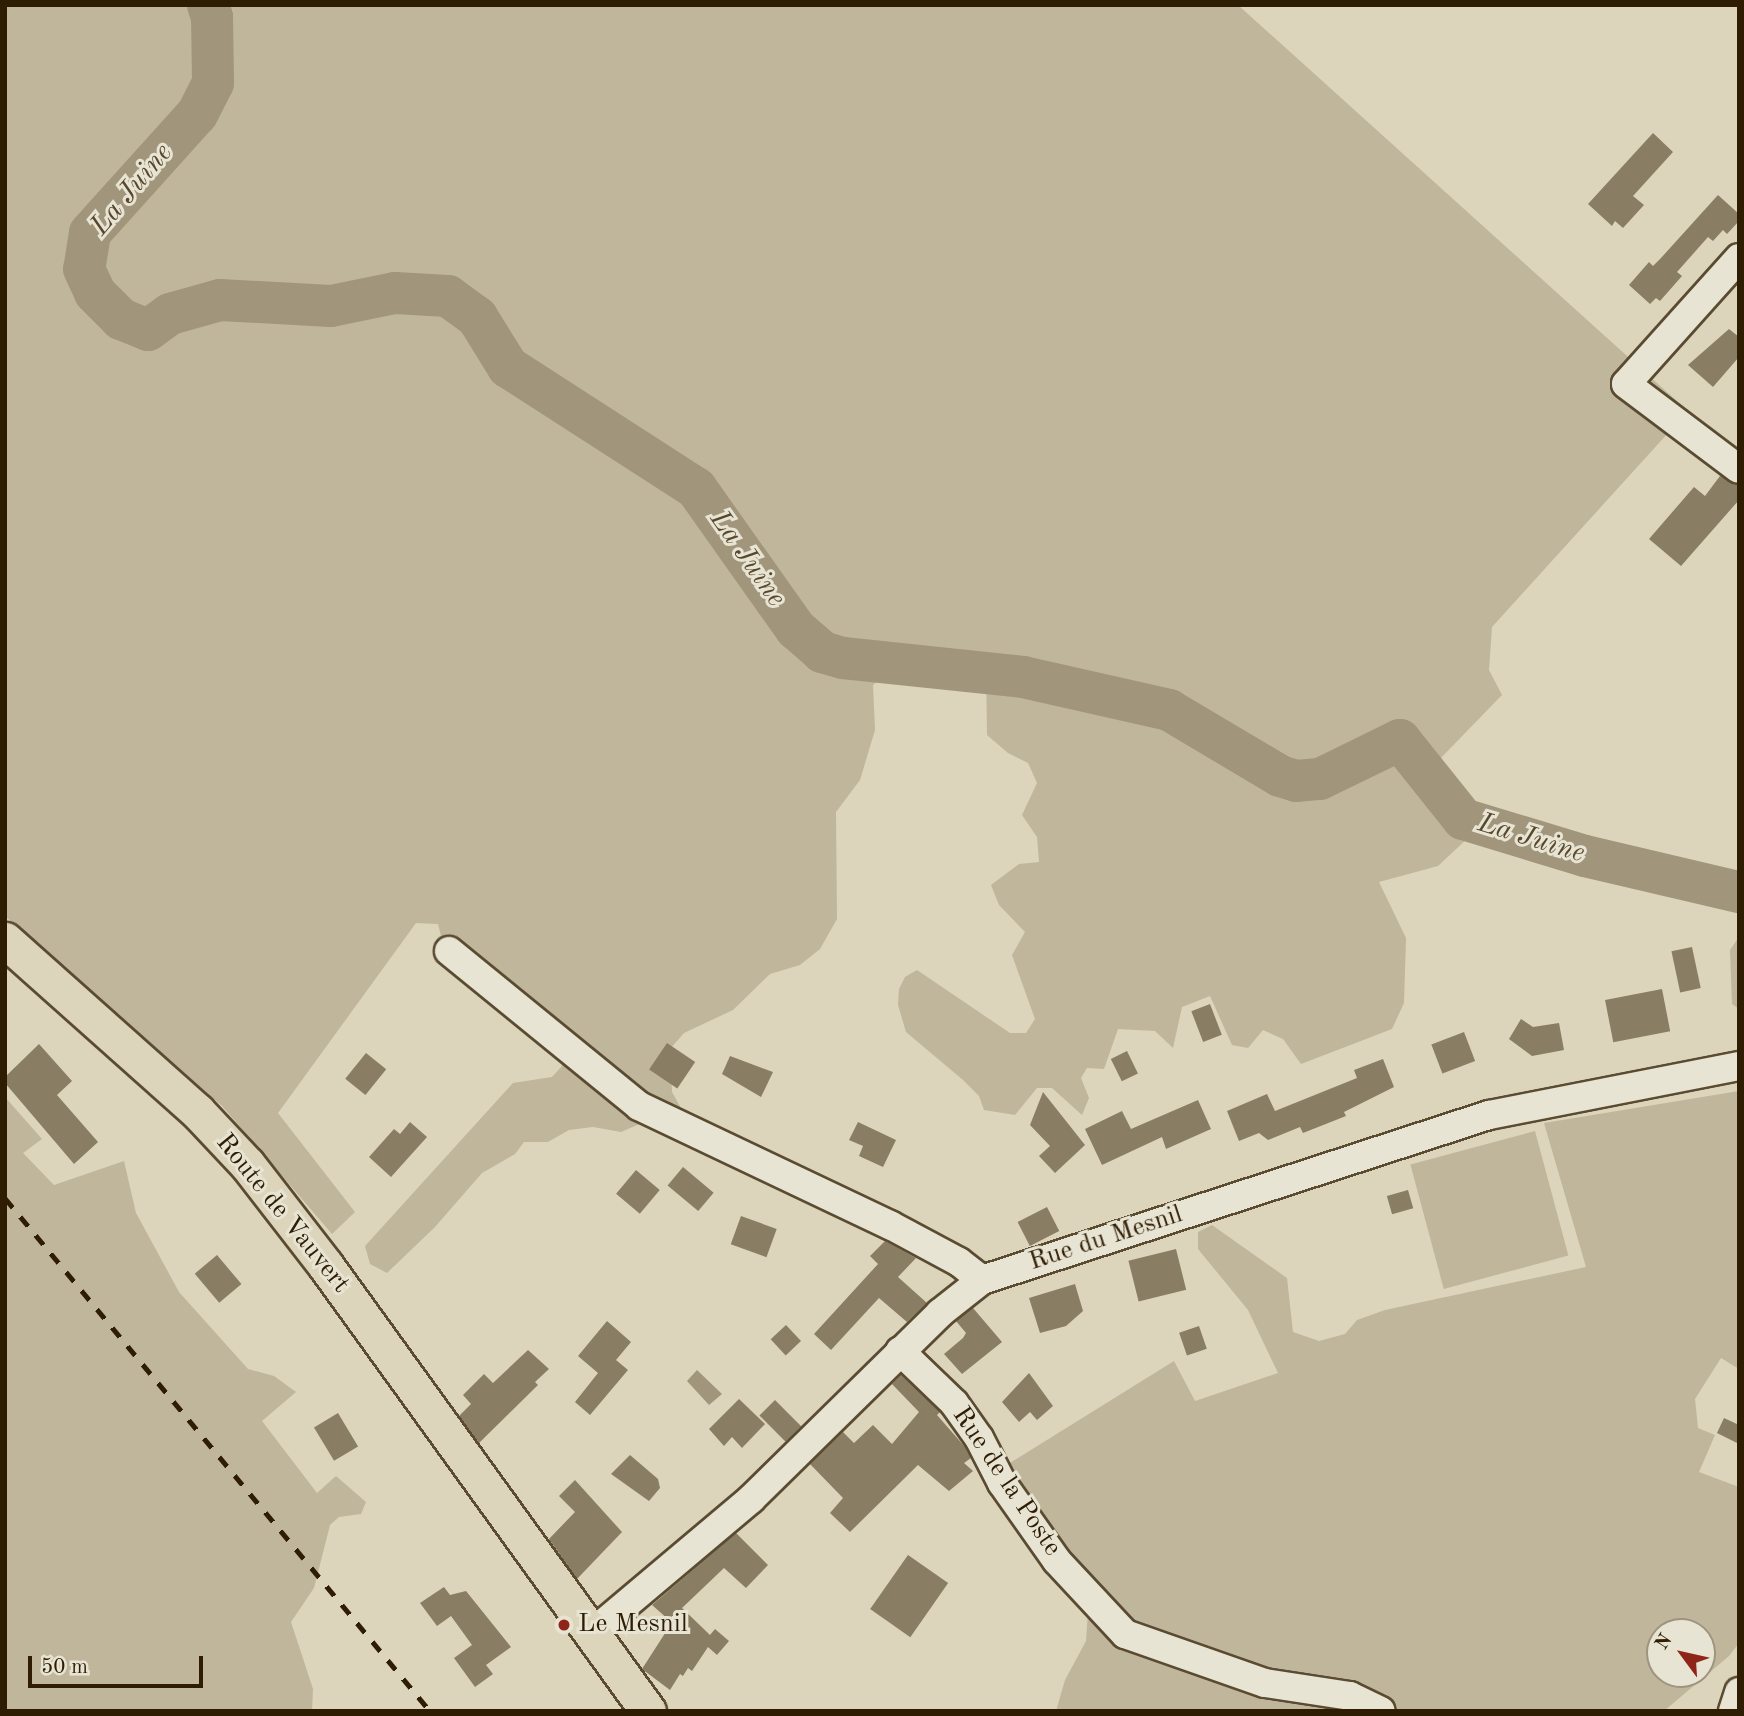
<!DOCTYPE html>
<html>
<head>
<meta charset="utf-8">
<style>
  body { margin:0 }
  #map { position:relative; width:1744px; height:1716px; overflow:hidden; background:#dcd5bb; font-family:"Old Standard TT",serif }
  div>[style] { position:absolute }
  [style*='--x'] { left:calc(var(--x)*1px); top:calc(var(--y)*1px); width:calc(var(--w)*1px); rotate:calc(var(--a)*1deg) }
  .green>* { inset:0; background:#bfb69c; transform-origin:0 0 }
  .water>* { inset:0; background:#a1967c }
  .river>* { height:42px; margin:-21px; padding:0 21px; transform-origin:21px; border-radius:21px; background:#a1967c }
  .building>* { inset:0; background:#897d63; transform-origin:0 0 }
  .roads { filter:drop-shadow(2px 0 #5a4b31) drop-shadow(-2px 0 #5a4b31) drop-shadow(0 2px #5a4b31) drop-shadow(0 -2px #5a4b31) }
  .minor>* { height:28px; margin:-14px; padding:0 14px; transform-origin:14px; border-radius:14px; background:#e8e4d3 }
  .major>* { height:35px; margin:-17.5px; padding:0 17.5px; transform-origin:17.5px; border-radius:17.5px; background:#dcd5bb }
  .rail>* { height:5px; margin-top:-2.5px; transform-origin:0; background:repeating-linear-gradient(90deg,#2f1d03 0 12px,transparent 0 24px) }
  .dots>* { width:19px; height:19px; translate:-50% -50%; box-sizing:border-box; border:4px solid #e8e4d3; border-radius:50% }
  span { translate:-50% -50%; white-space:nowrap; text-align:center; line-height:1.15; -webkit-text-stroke:6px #e8e4d3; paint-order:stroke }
  .street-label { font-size:26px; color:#2f1d03 }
  .poi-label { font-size:26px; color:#2f1d03 }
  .left { translate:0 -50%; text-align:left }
  .water-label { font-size:28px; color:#57472d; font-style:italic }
  .frame { position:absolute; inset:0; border:7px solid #2f1d03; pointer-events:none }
  .north { position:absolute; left:1646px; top:1618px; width:70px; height:70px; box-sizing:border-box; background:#e8e4d3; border:2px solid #9e9480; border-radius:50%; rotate:303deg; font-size:19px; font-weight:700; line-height:28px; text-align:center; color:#2f1d03 }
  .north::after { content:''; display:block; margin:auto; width:24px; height:32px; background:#8f2418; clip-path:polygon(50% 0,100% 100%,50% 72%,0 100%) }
  .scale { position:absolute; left:28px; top:1656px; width:175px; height:32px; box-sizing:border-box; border:4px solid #2f1d03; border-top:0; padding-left:9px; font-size:21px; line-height:24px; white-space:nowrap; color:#2f1d03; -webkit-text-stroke:5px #e8e4d3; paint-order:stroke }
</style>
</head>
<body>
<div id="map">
  <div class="green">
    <div style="clip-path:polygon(5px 5px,1238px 5px,1688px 411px,1492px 627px,1489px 670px,1502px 695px,1436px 763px,1453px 777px,1472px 806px,1470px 836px,1438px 866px,1379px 882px,1406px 938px,1404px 1003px,1392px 1029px,1301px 1064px,1283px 1039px,1263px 1030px,1248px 1048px,1232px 1045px,1210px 996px,1182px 1007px,1173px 1048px,1155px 1031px,1118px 1029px,1104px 1069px,1087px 1068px,1081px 1078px,1089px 1098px,1082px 1115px,1052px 1088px,1037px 1088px,1015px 1115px,984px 1110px,979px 1096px,963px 1080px,906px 1032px,898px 1005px,899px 989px,905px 977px,917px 970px,1010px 1033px,1026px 1033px,1035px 1019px,1012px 955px,1025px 932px,999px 905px,991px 885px,1019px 864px,1039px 862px,1037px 837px,1022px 815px,1037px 783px,1028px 763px,1008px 753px,987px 735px,986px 665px,951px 649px,909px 655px,873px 685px,875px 730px,860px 780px,836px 812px,837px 919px,820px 949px,800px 965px,770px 974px,733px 1010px,684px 1033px,670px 1049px,672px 1092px,681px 1108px,673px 1123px,651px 1119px,621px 1132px,593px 1127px,569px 1130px,548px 1142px,524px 1142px,515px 1154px,482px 1173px,435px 1227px,387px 1273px,370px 1264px,365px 1246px,513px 1083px,552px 1077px,562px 1066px,560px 1045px,443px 944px,438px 924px,416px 923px,278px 1113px,355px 1212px,332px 1234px,222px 1106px,5px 916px)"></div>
    <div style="clip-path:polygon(1739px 937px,1739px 1009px,1732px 1004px,1730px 950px)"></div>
    <div style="clip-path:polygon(evenodd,1739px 1091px,1739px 1369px,1721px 1358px,1695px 1399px,1698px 1428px,1715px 1435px,1699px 1472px,1739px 1487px,1739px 1643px,1729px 1656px,1664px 1711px,1056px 1711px,1065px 1680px,1086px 1641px,1088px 1611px,1061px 1589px,1004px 1505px,1005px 1466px,1174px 1361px,1195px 1401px,1278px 1373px,1248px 1310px,1198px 1249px,1198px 1232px,1212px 1225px,1287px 1278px,1293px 1332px,1319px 1341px,1345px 1334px,1357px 1320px,1385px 1310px,1586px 1267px,1544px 1123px,1739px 1091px,1660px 1632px,1702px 1632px,1702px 1674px,1660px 1674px,1660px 1632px)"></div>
    <div style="clip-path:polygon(5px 1097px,42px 1139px,23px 1153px,54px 1185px,124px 1161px,136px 1213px,179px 1292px,248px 1369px,274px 1376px,296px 1392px,262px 1421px,317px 1493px,336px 1476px,366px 1502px,361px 1514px,339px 1517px,330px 1525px,314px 1588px,291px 1622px,313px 1689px,312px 1711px,5px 1711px)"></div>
    <div style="left:1535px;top:1131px;width:129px;height:129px;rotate:75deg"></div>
  </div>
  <div class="water">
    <div style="clip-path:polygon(697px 1370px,722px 1394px,709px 1405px,687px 1381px)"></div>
  </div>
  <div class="river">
    <div style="--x:208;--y:5;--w:13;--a:72"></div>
    <div style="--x:212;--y:17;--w:66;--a:89.1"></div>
    <div style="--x:213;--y:83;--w:35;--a:117"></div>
    <div style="--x:197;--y:114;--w:160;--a:132"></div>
    <div style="--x:90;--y:233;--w:36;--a:99"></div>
    <div style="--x:84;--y:269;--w:26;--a:65"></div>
    <div style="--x:95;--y:293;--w:37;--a:45"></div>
    <div style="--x:121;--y:319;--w:29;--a:22"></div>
    <div style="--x:148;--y:330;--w:27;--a:-36"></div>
    <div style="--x:170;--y:314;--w:52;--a:-15.6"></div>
    <div style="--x:220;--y:300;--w:111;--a:3.1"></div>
    <div style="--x:331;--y:306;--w:65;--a:-11.5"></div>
    <div style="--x:395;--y:293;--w:53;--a:3.2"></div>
    <div style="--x:448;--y:296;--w:36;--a:36"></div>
    <div style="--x:477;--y:317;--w:59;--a:58.2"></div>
    <div style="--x:508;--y:367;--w:224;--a:32.8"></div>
    <div style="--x:696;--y:488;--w:173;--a:54.7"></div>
    <div style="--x:796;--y:629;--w:35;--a:41"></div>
    <div style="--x:822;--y:652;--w:22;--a:16"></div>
    <div style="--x:843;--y:658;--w:181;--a:6"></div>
    <div style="--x:1023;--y:677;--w:150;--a:12.7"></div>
    <div style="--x:1169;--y:710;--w:129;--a:30.7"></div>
    <div style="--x:1280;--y:776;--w:17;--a:17"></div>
    <div style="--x:1296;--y:781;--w:24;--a:-5"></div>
    <div style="--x:1320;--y:779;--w:89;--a:-26"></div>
    <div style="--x:1400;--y:740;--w:101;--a:51.4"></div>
    <div style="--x:1463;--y:819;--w:127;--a:16.9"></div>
    <div style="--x:1585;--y:856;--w:158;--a:13.2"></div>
  </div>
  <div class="building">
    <div style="clip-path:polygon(1653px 133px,1673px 152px,1633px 196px,1644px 205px,1623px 228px,1615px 221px,1612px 226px,1588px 204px)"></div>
    <div style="clip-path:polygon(1718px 195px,1739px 214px,1739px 221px,1727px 234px,1723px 230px,1713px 241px,1708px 237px,1677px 272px,1682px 276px,1660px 301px,1656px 298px,1650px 304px,1629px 285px,1649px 262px,1653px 266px,1661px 258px)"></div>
    <div style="clip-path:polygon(1729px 329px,1739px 337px,1739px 357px,1713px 387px,1688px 365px)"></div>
    <div style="clip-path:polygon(1720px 476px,1739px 485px,1739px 500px,1681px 566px,1649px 539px,1694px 487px,1705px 496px)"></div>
    <div style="left:1692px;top:947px;width:42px;height:21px;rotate:78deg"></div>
    <div style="left:1662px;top:989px;width:43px;height:58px;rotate:79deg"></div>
    <div style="left:1210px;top:1004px;width:33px;height:20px;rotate:69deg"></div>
    <div style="clip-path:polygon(1521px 1019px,1533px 1027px,1559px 1023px,1564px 1050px,1532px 1056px,1509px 1039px)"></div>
    <div style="left:1464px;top:1032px;width:31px;height:35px;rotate:69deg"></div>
    <div style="left:667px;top:1043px;width:34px;height:32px;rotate:34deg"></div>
    <div style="clip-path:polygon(39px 1044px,72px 1081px,57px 1095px,98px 1142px,74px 1164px,5px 1083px,5px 1077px)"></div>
    <div style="left:1127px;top:1051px;width:25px;height:18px;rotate:64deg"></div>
    <div style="left:366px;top:1053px;width:26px;height:33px;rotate:39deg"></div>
    <div style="clip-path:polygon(730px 1056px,773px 1072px,761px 1097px,722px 1074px)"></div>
    <div style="clip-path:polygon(1383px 1059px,1394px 1087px,1344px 1112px,1346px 1116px,1303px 1133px,1300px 1127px,1268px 1140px,1259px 1133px,1239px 1141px,1227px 1111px,1267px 1094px,1275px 1111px,1357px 1078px,1354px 1070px)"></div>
    <div style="clip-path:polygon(1043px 1092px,1085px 1145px,1055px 1173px,1039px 1156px,1050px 1146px,1030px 1125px)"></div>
    <div style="clip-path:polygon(1198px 1100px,1211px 1129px,1166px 1149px,1162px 1137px,1102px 1165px,1085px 1129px,1122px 1111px,1131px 1129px)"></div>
    <div style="clip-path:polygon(410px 1122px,427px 1137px,391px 1177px,369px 1157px,394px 1129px,400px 1134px)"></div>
    <div style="clip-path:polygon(858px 1122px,896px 1140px,883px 1167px,859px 1156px,863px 1146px,849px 1140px)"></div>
    <div style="left:683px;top:1167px;width:40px;height:24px;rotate:40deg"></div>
    <div style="left:636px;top:1170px;width:31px;height:31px;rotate:40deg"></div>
    <div style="left:1408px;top:1190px;width:19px;height:22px;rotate:74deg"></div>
    <div style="left:1047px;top:1207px;width:27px;height:33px;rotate:63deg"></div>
    <div style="left:741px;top:1216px;width:38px;height:30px;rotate:20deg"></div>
    <div style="clip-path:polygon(885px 1241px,916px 1258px,898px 1277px,927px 1303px,907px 1322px,879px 1298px,831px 1350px,814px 1334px,878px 1264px,870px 1256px)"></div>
    <div style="left:1176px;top:1249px;width:42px;height:49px;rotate:76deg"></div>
    <div style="left:217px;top:1255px;width:38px;height:29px;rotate:50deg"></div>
    <div style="clip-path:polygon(1075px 1284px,1083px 1311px,1066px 1326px,1040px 1333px,1029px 1298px)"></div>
    <div style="clip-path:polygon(973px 1308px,1002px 1342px,962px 1374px,944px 1354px,963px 1338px,966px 1333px,956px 1321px)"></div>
    <div style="clip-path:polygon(607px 1321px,631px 1342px,616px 1360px,628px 1370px,590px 1415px,575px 1402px,598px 1373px,578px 1356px)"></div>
    <div style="left:786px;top:1325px;width:22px;height:21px;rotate:47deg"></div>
    <div style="left:1199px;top:1326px;width:24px;height:21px;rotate:71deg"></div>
    <div style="clip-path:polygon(528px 1350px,549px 1369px,535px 1382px,538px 1385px,479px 1443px,459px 1416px,471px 1404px,463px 1395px,484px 1374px,493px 1383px)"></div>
    <div style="clip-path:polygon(1029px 1373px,1053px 1406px,1037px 1420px,1030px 1412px,1019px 1422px,1002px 1402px)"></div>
    <div style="clip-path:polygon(901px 1375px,940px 1412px,937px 1415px,965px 1447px,971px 1458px,964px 1463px,973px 1471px,949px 1491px,918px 1465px,850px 1532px,830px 1513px,843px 1498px,810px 1464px,843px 1432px,854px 1443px,873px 1425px,892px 1444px,919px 1412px,892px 1384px)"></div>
    <div style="clip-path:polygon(739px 1399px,765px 1424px,742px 1448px,732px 1437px,724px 1446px,709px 1429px)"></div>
    <div style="left:775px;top:1400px;width:37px;height:22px;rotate:45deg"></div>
    <div style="left:338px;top:1413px;width:39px;height:28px;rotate:59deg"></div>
    <div style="clip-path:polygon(1724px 1418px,1739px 1425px,1739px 1444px,1717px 1433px)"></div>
    <div style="clip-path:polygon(630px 1455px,658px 1479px,660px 1488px,649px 1501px,611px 1474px)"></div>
    <div style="clip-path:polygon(575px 1480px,622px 1532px,577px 1579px,549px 1539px,575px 1512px,559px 1496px)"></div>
    <div style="clip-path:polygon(736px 1533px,768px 1565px,746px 1588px,724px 1568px,682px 1608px,710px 1635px,715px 1629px,729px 1641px,717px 1655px,708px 1647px,692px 1671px,688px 1668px,683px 1676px,680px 1674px,670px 1690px,642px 1669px,680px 1610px,669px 1620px,652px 1605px)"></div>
    <div style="left:908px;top:1555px;width:49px;height:66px;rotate:35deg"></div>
    <div style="clip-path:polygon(444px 1587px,450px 1595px,466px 1591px,511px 1647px,486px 1665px,493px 1674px,475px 1687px,454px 1658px,472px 1645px,451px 1616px,437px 1626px,420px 1603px)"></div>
  </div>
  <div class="roads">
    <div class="minor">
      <div style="--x:1739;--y:258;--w:169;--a:131.9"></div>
      <div style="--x:1626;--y:384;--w:141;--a:37"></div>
      <div style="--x:449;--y:951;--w:245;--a:39.2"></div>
      <div style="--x:639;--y:1106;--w:278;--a:25.4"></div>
      <div style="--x:890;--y:1225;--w:78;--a:28.2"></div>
      <div style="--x:959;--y:1262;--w:29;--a:38"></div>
      <div style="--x:900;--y:1351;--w:75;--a:43.9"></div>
      <div style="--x:954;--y:1403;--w:43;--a:54.5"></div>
      <div style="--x:979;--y:1438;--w:51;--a:62.9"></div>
      <div style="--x:1002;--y:1483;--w:95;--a:54.8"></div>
      <div style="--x:1057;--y:1561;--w:100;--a:47"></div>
      <div style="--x:1125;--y:1634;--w:148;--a:19.3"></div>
      <div style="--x:1265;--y:1683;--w:86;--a:8.7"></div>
      <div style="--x:1350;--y:1696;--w:34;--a:26"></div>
      <div style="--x:592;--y:1633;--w:208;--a:-40.1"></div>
      <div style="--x:751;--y:1499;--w:265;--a:-44.5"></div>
      <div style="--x:940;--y:1313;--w:53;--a:-38.2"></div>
      <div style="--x:982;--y:1280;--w:533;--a:-18.03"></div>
      <div style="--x:1489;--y:1115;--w:255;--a:-11.1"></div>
      <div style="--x:1733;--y:1711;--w:20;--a:-72"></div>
    </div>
    <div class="major">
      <div style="--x:5;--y:940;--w:257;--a:41.7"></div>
      <div style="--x:197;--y:1111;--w:73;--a:46.7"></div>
      <div style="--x:247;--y:1164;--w:129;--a:52.2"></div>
      <div style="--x:326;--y:1266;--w:549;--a:54.11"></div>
    </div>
  </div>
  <div class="rail">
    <div style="--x:5;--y:1198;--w:666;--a:50.36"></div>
  </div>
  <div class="dots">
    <div style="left:564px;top:1625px;background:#8f2418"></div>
  </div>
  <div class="street-label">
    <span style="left:282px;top:1214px;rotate:51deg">Route de Vauvert</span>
    <span style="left:1106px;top:1239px;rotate:-18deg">Rue du Mesnil</span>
    <span style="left:1006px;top:1482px;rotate:56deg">Rue de la Poste</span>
  </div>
  <div class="poi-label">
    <span class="left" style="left:578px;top:1625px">Le Mesnil</span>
  </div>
  <div class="water-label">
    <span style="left:132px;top:190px;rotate:-50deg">La Juine</span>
    <span style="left:747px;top:559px;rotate:55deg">La Juine</span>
    <span style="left:1531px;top:839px;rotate:17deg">La Juine</span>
  </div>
  <div class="frame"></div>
  <div class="north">N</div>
  <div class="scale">50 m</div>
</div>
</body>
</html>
